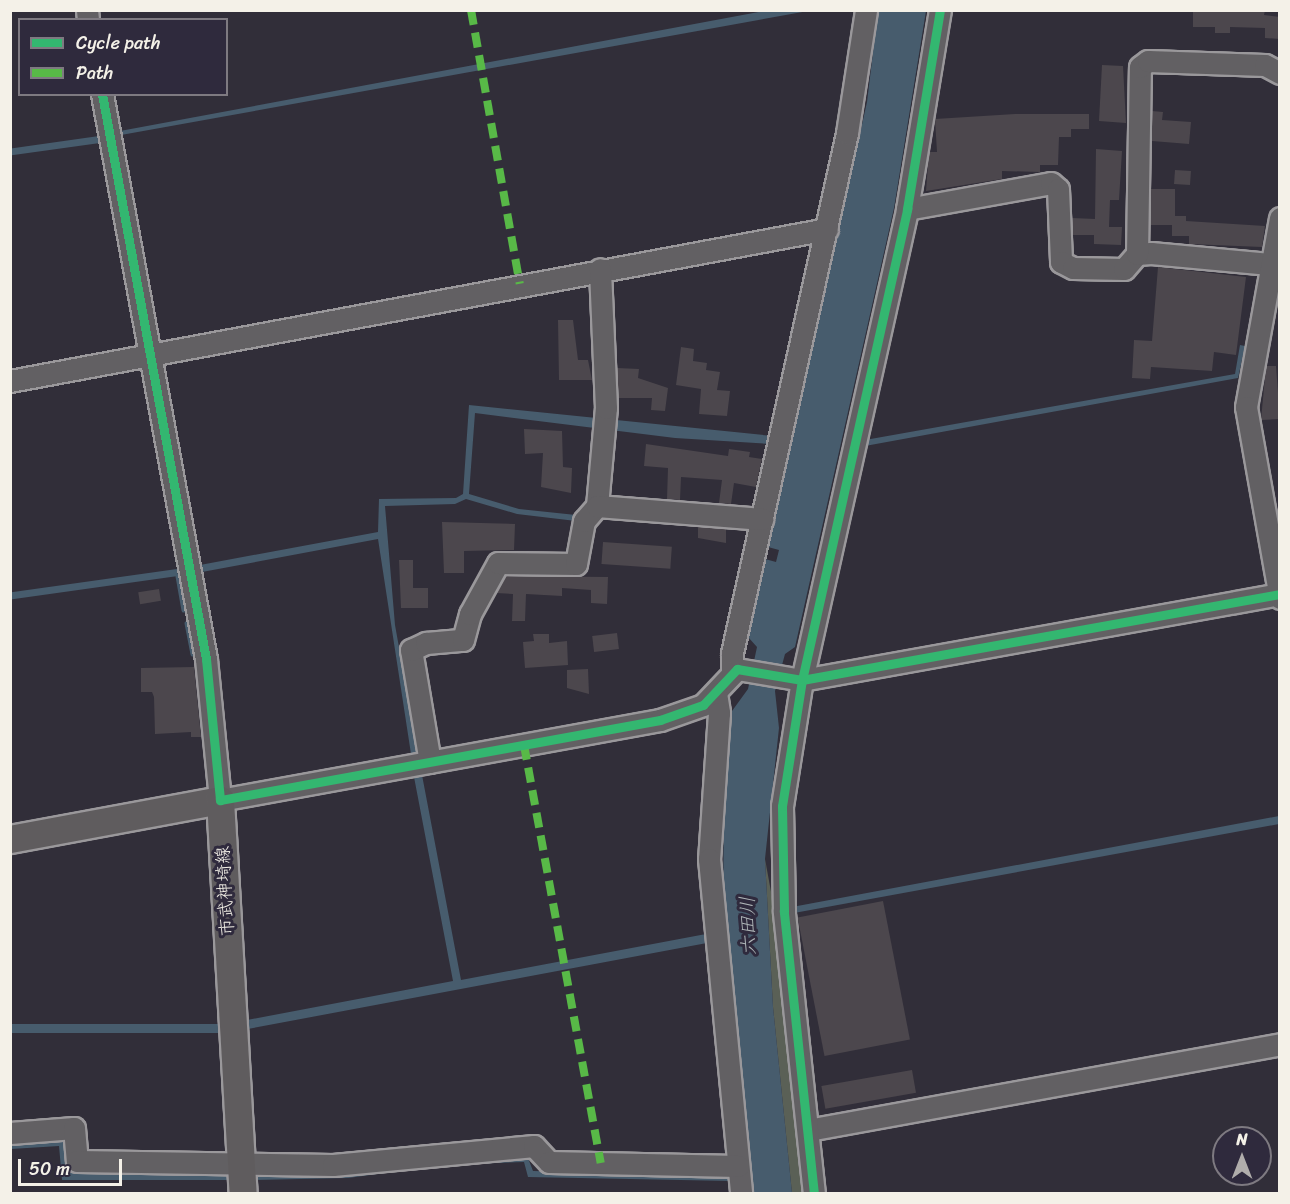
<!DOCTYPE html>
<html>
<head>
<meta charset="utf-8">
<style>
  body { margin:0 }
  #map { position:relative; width:1290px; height:1204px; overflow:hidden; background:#312e39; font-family:Sriracha,"Klee One",sans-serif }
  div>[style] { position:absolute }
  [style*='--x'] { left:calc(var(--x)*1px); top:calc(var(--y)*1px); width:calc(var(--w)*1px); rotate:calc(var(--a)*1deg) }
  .green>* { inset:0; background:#5a6056 }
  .water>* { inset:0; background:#475c6d; transform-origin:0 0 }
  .stream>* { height:4.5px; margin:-2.25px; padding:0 2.25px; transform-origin:2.25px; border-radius:2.25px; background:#475c6d }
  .building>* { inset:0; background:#4c474d; transform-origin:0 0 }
  .roads { filter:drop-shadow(2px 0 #9a989b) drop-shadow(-2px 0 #9a989b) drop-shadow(0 2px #9a989b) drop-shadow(0 -2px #9a989b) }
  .minor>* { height:21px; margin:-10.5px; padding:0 10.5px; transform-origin:10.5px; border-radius:10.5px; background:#626063 }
  .major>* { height:27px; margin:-13.5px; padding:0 13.5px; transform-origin:13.5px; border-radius:13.5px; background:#5f5c5e }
  .quiet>* { height:8px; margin-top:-4px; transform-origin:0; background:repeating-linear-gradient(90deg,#58b947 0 15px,transparent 0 23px) }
  .cycleway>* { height:9px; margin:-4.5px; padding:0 4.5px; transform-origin:4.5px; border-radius:4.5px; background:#33b770 }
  span { translate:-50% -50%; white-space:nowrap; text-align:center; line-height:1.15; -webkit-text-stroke:6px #2f2a3d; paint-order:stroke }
  .street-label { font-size:18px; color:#f4f1e8 }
  .water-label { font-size:20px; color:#b0b7b9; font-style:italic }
  .frame { position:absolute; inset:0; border:12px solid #f4f1e8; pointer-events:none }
  .legend { position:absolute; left:18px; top:18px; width:210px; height:78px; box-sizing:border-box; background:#2f2a3d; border:2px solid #7e7a81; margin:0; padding:8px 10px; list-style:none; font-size:18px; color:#f4f1e8 }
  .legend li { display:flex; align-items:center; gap:12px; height:30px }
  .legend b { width:30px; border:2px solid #7e7a81 }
  .north { position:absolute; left:1212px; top:1126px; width:60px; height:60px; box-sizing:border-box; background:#2f2a3d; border:2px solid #7e7a81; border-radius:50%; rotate:0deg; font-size:16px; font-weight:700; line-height:24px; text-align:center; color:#f4f1e8 }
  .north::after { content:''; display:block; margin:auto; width:21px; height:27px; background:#b0adab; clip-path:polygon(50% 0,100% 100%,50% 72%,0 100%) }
  .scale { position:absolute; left:18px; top:1159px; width:104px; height:27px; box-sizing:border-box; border:3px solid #f4f1e8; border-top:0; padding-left:8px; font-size:18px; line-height:21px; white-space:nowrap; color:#f4f1e8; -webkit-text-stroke:4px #2f2a3d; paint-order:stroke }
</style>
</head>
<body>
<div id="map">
  <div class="green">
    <div style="clip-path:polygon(765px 859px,776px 919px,805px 1193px,792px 1193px,773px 1007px)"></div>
  </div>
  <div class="water">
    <div style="clip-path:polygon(769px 10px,808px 11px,121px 135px,120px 131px)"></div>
    <div style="clip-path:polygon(878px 11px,926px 11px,894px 208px,795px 647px,785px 654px,775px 691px,779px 728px,765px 859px,773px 1007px,792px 1193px,749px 1193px,723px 937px,724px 768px,732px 711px,748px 689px,757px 647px,748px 637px,765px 559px,776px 562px,779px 550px,768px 547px,867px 102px)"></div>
    <div style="left:99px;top:136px;width:7px;height:89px;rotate:82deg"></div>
    <div style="clip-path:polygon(1240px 345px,1245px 346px,1238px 378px,865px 446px,865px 440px,1235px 374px)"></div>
    <div style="clip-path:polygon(469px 405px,773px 436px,770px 444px,675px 438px,475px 413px,469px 494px,519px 509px,576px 515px,576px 521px,517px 514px,466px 499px,455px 504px,385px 506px,395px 625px,418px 753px,411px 754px,378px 539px,202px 572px,200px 565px,378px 532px,379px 499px,456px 498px,463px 494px)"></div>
    <div style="left:177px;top:569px;width:7px;height:169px;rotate:82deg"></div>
    <div style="clip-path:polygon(422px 775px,461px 980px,706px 934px,707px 943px,242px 1030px,242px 1021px,453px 981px,414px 777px)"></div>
    <div style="clip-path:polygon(1279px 816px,1279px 824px,794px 913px,792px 907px)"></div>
    <div style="left:225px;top:1024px;width:9px;height:218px;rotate:90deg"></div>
    <div style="clip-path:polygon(67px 1136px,70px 1173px,234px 1173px,235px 1180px,62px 1180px,59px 1146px,11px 1149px,11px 1140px)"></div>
    <div style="clip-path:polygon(528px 1158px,533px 1171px,731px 1175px,731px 1181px,528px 1177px,524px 1162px,444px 1165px,348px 1178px,251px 1180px,250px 1173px)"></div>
  </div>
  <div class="stream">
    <div style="--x:178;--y:576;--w:34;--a:80"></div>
    <div style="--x:187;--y:623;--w:31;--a:79"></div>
  </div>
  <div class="building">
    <div style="clip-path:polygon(1193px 10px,1265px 10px,1264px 15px,1280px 17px,1280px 39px,1265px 38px,1265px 28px,1230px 27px,1230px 33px,1215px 33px,1215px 27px,1193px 27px)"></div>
    <div style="clip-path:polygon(1102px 65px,1123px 66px,1126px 123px,1099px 121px)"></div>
    <div style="clip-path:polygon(1152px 111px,1163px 112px,1162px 120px,1191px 122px,1189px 144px,1152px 141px)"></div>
    <div style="clip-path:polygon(1015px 114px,1089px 114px,1089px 129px,1071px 129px,1071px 137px,1059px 137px,1058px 165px,1040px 165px,1040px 172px,1002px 171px,1002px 179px,926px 191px,929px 152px,937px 152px,935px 119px)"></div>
    <div style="clip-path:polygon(1096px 149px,1122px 151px,1119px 200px,1110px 200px,1109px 227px,1122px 227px,1121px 245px,1094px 244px,1094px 235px,1073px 235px,1072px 218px,1095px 219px)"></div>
    <div style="left:1175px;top:170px;width:16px;height:14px;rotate:4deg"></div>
    <div style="clip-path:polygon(1151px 189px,1175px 189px,1175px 216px,1186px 216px,1186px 221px,1265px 226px,1262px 247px,1189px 244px,1189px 236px,1172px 236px,1172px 225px,1150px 225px)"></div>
    <div style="clip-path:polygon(1158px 267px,1246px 277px,1236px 355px,1214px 352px,1212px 371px,1151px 367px,1150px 379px,1132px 378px,1134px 340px,1152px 341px)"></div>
    <div style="clip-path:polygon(558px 320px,573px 320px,578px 360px,588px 360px,592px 380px,559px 380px)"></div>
    <div style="clip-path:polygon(681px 347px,694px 349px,693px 361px,707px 363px,706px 370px,720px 372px,717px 390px,730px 391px,727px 416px,699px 414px,701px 389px,676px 385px)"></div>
    <div style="clip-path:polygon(1266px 366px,1276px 366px,1280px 419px,1261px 420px)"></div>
    <div style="clip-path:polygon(617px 368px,639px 369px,638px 378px,668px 388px,665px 411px,651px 410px,652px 398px,618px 398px)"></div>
    <div style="clip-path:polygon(524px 429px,562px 431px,563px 467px,572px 468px,571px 493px,541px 487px,543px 453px,525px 454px)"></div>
    <div style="clip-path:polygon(646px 444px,728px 456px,729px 449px,750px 452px,749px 457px,762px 459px,756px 487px,734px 483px,731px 504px,719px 503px,722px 480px,681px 477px,680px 500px,667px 499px,668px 468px,644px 466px)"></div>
    <div style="clip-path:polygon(442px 522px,515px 524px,514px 550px,464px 551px,464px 573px,444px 573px)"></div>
    <div style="clip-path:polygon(698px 527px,726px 529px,726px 543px,698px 538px)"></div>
    <div style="left:603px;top:542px;width:69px;height:22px;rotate:4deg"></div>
    <div style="clip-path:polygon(399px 560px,413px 560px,413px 588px,428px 588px,428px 608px,401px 608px)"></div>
    <div style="clip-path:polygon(505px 576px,608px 577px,607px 604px,591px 603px,591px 590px,562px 588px,562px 596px,526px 594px,525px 621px,512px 621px,513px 594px,496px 593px)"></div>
    <div style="left:159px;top:589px;width:12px;height:21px;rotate:81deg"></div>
    <div style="left:617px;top:633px;width:16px;height:25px;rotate:83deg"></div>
    <div style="clip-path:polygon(533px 634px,549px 634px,549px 643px,567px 641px,568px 665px,525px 668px,523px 642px,534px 641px)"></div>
    <div style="clip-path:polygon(194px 667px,201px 737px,191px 737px,191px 732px,155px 734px,154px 697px,152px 692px,141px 692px,141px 668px)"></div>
    <div style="clip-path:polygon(588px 669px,589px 694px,567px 688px,567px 670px)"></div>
    <div style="left:883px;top:901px;width:141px;height:87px;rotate:79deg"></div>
    <div style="left:912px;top:1070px;width:23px;height:92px;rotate:80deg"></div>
  </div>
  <div class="roads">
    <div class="minor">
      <div style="--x:87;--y:10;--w:10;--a:84"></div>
      <div style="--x:102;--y:94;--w:574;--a:79.57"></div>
      <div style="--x:206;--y:659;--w:142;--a:84.3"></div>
      <div style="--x:220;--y:800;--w:447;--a:-10.3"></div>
      <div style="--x:660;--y:720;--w:46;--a:-19.2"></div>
      <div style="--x:703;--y:705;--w:50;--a:-46.6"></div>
      <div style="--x:737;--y:669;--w:66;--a:9.6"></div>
      <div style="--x:802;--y:680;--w:486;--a:-10.2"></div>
      <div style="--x:907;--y:209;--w:146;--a:-10.2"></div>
      <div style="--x:1051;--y:183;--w:9;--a:41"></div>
      <div style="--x:1058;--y:189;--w:73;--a:87.6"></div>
      <div style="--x:1061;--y:262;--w:13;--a:27"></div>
      <div style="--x:1073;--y:268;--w:51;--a:1.1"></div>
      <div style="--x:1124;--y:269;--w:20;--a:-49"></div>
      <div style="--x:1137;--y:254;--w:14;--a:-4"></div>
      <div style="--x:1151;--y:253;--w:119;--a:5.3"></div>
      <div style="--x:1280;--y:218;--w:192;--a:100.2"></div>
      <div style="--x:1246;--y:407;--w:194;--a:79.9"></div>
      <div style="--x:1137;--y:254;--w:187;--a:-89.1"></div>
      <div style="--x:1140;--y:67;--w:10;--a:-37"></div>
      <div style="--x:1148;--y:61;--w:117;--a:2"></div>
      <div style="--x:1265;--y:65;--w:17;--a:28"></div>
      <div style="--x:10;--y:381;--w:831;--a:-10.54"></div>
      <div style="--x:597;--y:506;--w:98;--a:-84.8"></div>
      <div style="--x:606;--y:408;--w:139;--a:-92.5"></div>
      <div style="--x:732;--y:672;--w:19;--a:-90"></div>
      <div style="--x:732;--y:653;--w:533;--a:-77.53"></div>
      <div style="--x:847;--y:133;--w:124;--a:-81.2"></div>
      <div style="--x:716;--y:693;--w:20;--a:81"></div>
      <div style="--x:719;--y:713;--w:146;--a:93.9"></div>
      <div style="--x:709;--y:859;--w:337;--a:84.5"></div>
      <div style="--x:430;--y:762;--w:114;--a:-99.6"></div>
      <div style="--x:411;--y:650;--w:17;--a:-25"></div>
      <div style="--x:426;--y:643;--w:37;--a:-5"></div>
      <div style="--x:463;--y:640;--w:27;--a:-75"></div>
      <div style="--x:470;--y:614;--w:58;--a:-61.2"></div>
      <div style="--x:498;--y:563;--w:78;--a:0.7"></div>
      <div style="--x:576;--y:564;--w:44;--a:-79.5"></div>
      <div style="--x:584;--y:521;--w:20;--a:-49"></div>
      <div style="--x:597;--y:506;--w:166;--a:4.5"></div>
      <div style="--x:808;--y:1130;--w:480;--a:-10.3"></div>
      <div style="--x:10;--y:1133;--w:64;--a:-4.5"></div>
      <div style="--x:74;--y:1128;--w:33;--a:85"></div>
      <div style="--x:77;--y:1161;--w:256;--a:0.9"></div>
      <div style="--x:333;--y:1165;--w:202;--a:-5.4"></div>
      <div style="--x:534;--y:1146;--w:22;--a:47"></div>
      <div style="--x:549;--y:1162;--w:189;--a:1.2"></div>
      <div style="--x:814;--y:1194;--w:285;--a:-96.1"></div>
      <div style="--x:784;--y:911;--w:105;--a:-91.1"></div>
      <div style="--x:782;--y:806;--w:128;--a:-81"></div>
      <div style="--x:802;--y:680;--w:483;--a:-77.4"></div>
      <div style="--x:907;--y:209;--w:202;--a:-80.6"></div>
    </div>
    <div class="major">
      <div style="--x:10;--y:839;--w:214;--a:-10.5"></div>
      <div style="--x:220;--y:800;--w:395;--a:86.7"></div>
    </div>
  </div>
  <div class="quiet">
    <div style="--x:471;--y:10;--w:278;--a:79.9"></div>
    <div style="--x:524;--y:745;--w:425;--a:79.6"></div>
  </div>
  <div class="cycleway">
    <div style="--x:102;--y:94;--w:574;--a:79.57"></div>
    <div style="--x:206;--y:659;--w:142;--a:84.3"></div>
    <div style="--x:220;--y:800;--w:447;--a:-10.3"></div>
    <div style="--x:660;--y:720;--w:46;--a:-19.2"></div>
    <div style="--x:703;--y:705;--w:50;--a:-46.6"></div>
    <div style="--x:737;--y:669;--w:66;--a:9.6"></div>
    <div style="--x:802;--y:680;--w:486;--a:-10.2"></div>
    <div style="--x:814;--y:1194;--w:285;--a:-96.1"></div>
    <div style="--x:784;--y:911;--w:105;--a:-91.1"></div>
    <div style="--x:782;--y:806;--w:128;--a:-81"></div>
    <div style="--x:802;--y:680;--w:483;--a:-77.4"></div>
    <div style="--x:907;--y:209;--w:202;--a:-80.6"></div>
  </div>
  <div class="street-label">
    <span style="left:225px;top:891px;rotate:-93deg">市武神埼線</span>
  </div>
  <div class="water-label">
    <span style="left:748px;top:926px;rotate:-92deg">六田川</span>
  </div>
  <div class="frame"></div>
  <ul class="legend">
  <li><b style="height:8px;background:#33b770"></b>Cycle path</li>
  <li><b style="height:8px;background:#58b947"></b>Path</li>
  </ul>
  <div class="north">N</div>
  <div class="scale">50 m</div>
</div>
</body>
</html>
